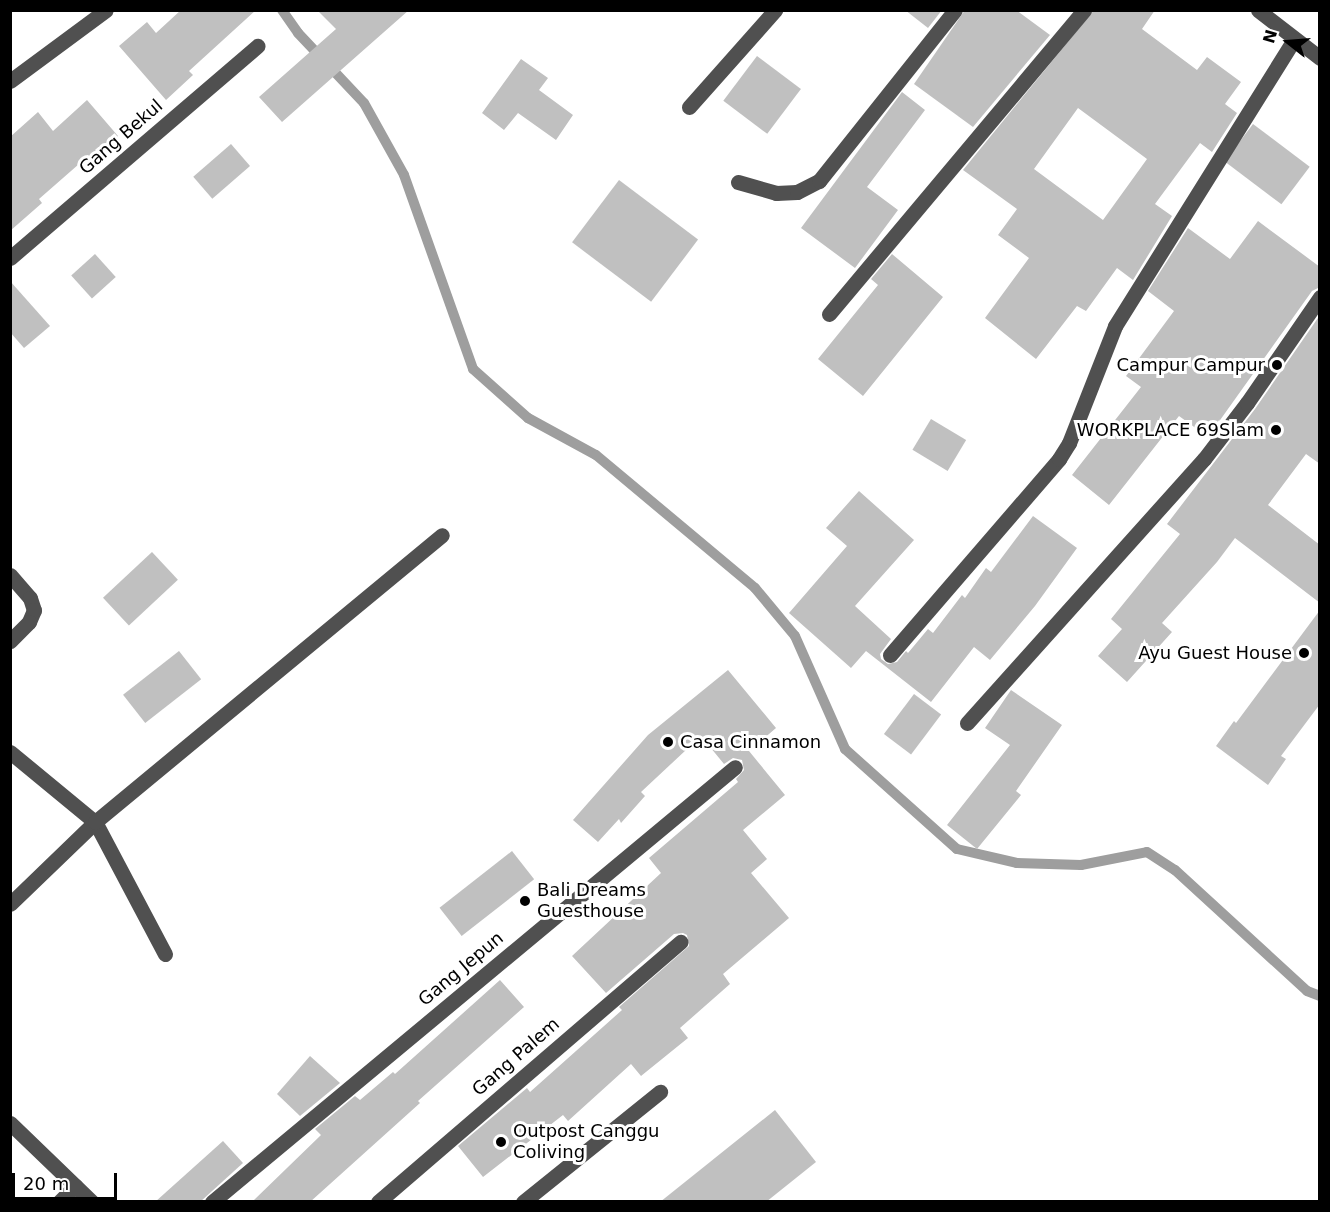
<!DOCTYPE html>
<html>
<head>
<meta charset="utf-8">
<style>
  body { margin:0 }
  #map { position:relative; width:1330px; height:1212px; overflow:hidden; background:#fff; font-family:"DejaVu Sans",sans-serif }
  div>[style] { position:absolute }
  [style*='--x'] { left:calc(var(--x)*1px); top:calc(var(--y)*1px); width:calc(var(--w)*1px); rotate:calc(var(--a)*1deg) }
  .stream>* { height:10px; margin:-5px; padding:0 5px; transform-origin:5px; border-radius:5px; background:#9e9e9e }
  .building>* { inset:0; background:#c0c0c0; transform-origin:0 0 }
  .minor>* { height:15px; margin:-7.5px; padding:0 7.5px; transform-origin:7.5px; border-radius:7.5px; background:#505050 }
  .dots>* { width:16px; height:16px; translate:-50% -50%; box-sizing:border-box; border:3px solid #fff; border-radius:50% }
  span { translate:-50% -50%; white-space:nowrap; text-align:center; line-height:1.15; -webkit-text-stroke:6px #fff; paint-order:stroke }
  .street-label { font-size:18px; color:#000 }
  .poi-label { font-size:18px; color:#000 }
  .right { translate:-100% -50%; text-align:right }
  .left { translate:0 -50%; text-align:left }
  .frame { position:absolute; inset:0; border:12px solid #000; pointer-events:none }
  .north { position:absolute; left:1258px; top:12px; width:60px; height:60px; -webkit-text-stroke:4px #fff; paint-order:stroke; rotate:287deg; font-size:16px; font-weight:700; line-height:24px; text-align:center; color:#000 }
  .north::after { content:''; display:block; margin:auto; width:21px; height:27px; background:#000; clip-path:polygon(50% 0,100% 100%,50% 72%,0 100%) }
  .scale { position:absolute; left:12px; top:1173px; width:105px; height:27px; box-sizing:border-box; border:3px solid #000; border-top:0; padding-left:8px; font-size:18px; line-height:21px; white-space:nowrap; color:#000; -webkit-text-stroke:4px #fff; paint-order:stroke }
</style>
</head>
<body>
<div id="map">
  <div class="stream">
    <div style="--x:282;--y:10;--w:28;--a:55"></div>
    <div style="--x:298;--y:33;--w:96;--a:46.7"></div>
    <div style="--x:364;--y:103;--w:82;--a:60.9"></div>
    <div style="--x:404;--y:175;--w:206;--a:70.4"></div>
    <div style="--x:473;--y:369;--w:74;--a:41.7"></div>
    <div style="--x:528;--y:418;--w:77;--a:28.6"></div>
    <div style="--x:596;--y:455;--w:207;--a:39.9"></div>
    <div style="--x:755;--y:588;--w:62;--a:50.2"></div>
    <div style="--x:795;--y:636;--w:124;--a:66.1"></div>
    <div style="--x:845;--y:749;--w:150;--a:41.8"></div>
    <div style="--x:957;--y:849;--w:62;--a:13.1"></div>
    <div style="--x:1017;--y:863;--w:64;--a:1.8"></div>
    <div style="--x:1081;--y:865;--w:67;--a:-11.1"></div>
    <div style="--x:1147;--y:852;--w:33;--a:33"></div>
    <div style="--x:1175;--y:870;--w:179;--a:42.5"></div>
    <div style="--x:1307;--y:991;--w:14;--a:21"></div>
  </div>
  <div class="building">
    <div style="clip-path:polygon(181px 10px,256px 10px,189px 71px,193px 75px,166px 100px,119px 46px,147px 22px,156px 33px)"></div>
    <div style="clip-path:polygon(317px 10px,409px 10px,282px 122px,259px 97px,336px 29px)"></div>
    <div style="clip-path:polygon(905px 10px,942px 10px,928px 28px)"></div>
    <div style="clip-path:polygon(965px 10px,1016px 10px,1050px 35px,973px 127px,914px 84px)"></div>
    <div style="clip-path:polygon(evenodd,1094px 10px,1155px 10px,1142px 29px,1197px 70px,1207px 57px,1241px 82px,1225px 104px,1237px 113px,1212px 152px,1200px 143px,1155px 204px,1172px 216px,1133px 280px,1117px 268px,1086px 311px,1077px 306px,1036px 359px,985px 318px,1029px 258px,998px 235px,1017px 209px,963px 170px,1094px 10px,1078px 108px,1147px 159px,1103px 220px,1034px 169px,1078px 108px)"></div>
    <div style="left:757px;top:56px;width:55px;height:56px;rotate:37deg"></div>
    <div style="clip-path:polygon(521px 59px,548px 78px,539px 90px,573px 115px,556px 140px,518px 113px,504px 130px,482px 113px)"></div>
    <div style="clip-path:polygon(902px 92px,925px 110px,867px 187px,898px 210px,855px 268px,801px 228px)"></div>
    <div style="clip-path:polygon(87px 100px,118px 136px,90px 161px,87px 157px,39px 199px,42px 203px,10px 231px,10px 137px,38px 112px,53px 131px)"></div>
    <div style="left:1253px;top:124px;width:71px;height:47px;rotate:37deg"></div>
    <div style="left:231px;top:144px;width:29px;height:50px;rotate:49deg"></div>
    <div style="left:619px;top:180px;width:99px;height:78px;rotate:37deg"></div>
    <div style="clip-path:polygon(1258px 221px,1320px 267px,1320px 287px,1312px 291px,1208px 437px,1179px 416px,1109px 505px,1072px 475px,1141px 387px,1126px 376px,1174px 311px,1148px 291px,1188px 228px,1230px 259px)"></div>
    <div style="left:95px;top:254px;width:31px;height:32px;rotate:48deg"></div>
    <div style="clip-path:polygon(892px 254px,943px 297px,863px 396px,818px 359px,878px 285px,871px 279px)"></div>
    <div style="clip-path:polygon(10px 281px,50px 326px,24px 348px,10px 332px)"></div>
    <div style="clip-path:polygon(1320px 315px,1320px 464px,1306px 454px,1268px 505px,1320px 545px,1320px 603px,1235px 538px,1217px 562px,1162px 623px,1172px 632px,1127px 682px,1098px 656px,1122px 629px,1111px 619px,1180px 534px,1167px 524px,1255px 409px)"></div>
    <div style="left:931px;top:419px;width:41px;height:36px;rotate:31deg"></div>
    <div style="clip-path:polygon(859px 491px,914px 540px,855px 606px,891px 639px,880px 654px,881px 659px,888px 664px,897px 662px,906px 651px,908px 653px,928px 629px,933px 633px,962px 595px,965px 598px,986px 568px,991px 572px,1033px 516px,1077px 548px,1035px 606px,990px 660px,974px 647px,931px 702px,866px 651px,851px 668px,789px 613px,847px 546px,826px 528px)"></div>
    <div style="left:152px;top:552px;width:38px;height:67px;rotate:47deg"></div>
    <div style="clip-path:polygon(1320px 610px,1320px 704px,1281px 756px,1286px 759px,1268px 785px,1216px 746px,1234px 721px,1236px 723px)"></div>
    <div style="left:179px;top:651px;width:36px;height:71px;rotate:52deg"></div>
    <div style="clip-path:polygon(728px 670px,776px 728px,749px 751px,785px 795px,743px 830px,767px 859px,751px 873px,789px 918px,723px 974px,730px 984px,680px 1028px,688px 1038px,641px 1076px,631px 1064px,568px 1121px,563px 1115px,483px 1177px,458px 1146px,527px 1088px,530px 1092px,622px 1010px,619px 1007px,689px 946px,687px 935px,683px 933px,674px 934px,606px 993px,572px 956px,661px 873px,649px 858px,738px 782px,736px 779px,744px 770px,742px 760px,733px 758px,724px 764px,701px 736px,641px 792px,645px 796px,621px 823px,619px 819px,598px 842px,573px 820px,648px 735px)"></div>
    <div style="clip-path:polygon(1011px 690px,1062px 725px,1016px 791px,1021px 795px,977px 849px,947px 825px,1010px 745px,985px 728px)"></div>
    <div style="left:914px;top:694px;width:34px;height:50px;rotate:37deg"></div>
    <div style="left:512px;top:851px;width:36px;height:92px;rotate:52deg"></div>
    <div style="clip-path:polygon(500px 980px,524px 1007px,418px 1101px,420px 1103px,310px 1202px,252px 1202px,321px 1135px,315px 1129px,355px 1096px,360px 1100px,393px 1072px,395px 1074px)"></div>
    <div style="clip-path:polygon(310px 1056px,340px 1083px,300px 1116px,277px 1094px)"></div>
    <div style="clip-path:polygon(775px 1110px,816px 1162px,766px 1202px,660px 1202px)"></div>
    <div style="clip-path:polygon(223px 1141px,243px 1163px,200px 1202px,155px 1202px)"></div>
  </div>
  <div class="minor">
    <div style="--x:1258;--y:10;--w:78;--a:37.7"></div>
    <div style="--x:10;--y:81;--w:119;--a:-36.5"></div>
    <div style="--x:689;--y:107;--w:130;--a:-48.4"></div>
    <div style="--x:738;--y:182;--w:40;--a:16"></div>
    <div style="--x:776;--y:193;--w:21;--a:-3"></div>
    <div style="--x:797;--y:192;--w:25;--a:-27"></div>
    <div style="--x:819;--y:181;--w:218;--a:-51.5"></div>
    <div style="--x:10;--y:258;--w:326;--a:-40.6"></div>
    <div style="--x:829;--y:314;--w:397;--a:-50"></div>
    <div style="--x:10;--y:575;--w:30;--a:49"></div>
    <div style="--x:30;--y:598;--w:13;--a:72"></div>
    <div style="--x:34;--y:610;--w:13;--a:113"></div>
    <div style="--x:29;--y:622;--w:27;--a:135"></div>
    <div style="--x:890;--y:655;--w:259;--a:-49.2"></div>
    <div style="--x:1059;--y:459;--w:19;--a:-58"></div>
    <div style="--x:1069;--y:443;--w:126;--a:-68.5"></div>
    <div style="--x:1115;--y:326;--w:337;--a:-58"></div>
    <div style="--x:967;--y:723;--w:355;--a:-48.1"></div>
    <div style="--x:1204;--y:459;--w:71;--a:-52.5"></div>
    <div style="--x:1247;--y:403;--w:129;--a:-55.4"></div>
    <div style="--x:10;--y:752;--w:110;--a:39.5"></div>
    <div style="--x:95;--y:822;--w:118;--a:136"></div>
    <div style="--x:165;--y:954;--w:149;--a:-117.9"></div>
    <div style="--x:95;--y:822;--w:450;--a:-39.6"></div>
    <div style="--x:10;--y:1123;--w:114;--a:43.9"></div>
    <div style="--x:59;--y:1202;--w:23;--a:-45"></div>
    <div style="--x:212;--y:1202;--w:680;--a:-39.75"></div>
    <div style="--x:378;--y:1202;--w:399;--a:-40.7"></div>
    <div style="--x:523;--y:1202;--w:176;--a:-38.8"></div>
  </div>
  <div class="dots">
    <div style="left:1277px;top:365px;background:#000"></div>
    <div style="left:1276px;top:430px;background:#000"></div>
    <div style="left:1304px;top:653px;background:#000"></div>
    <div style="left:668px;top:742px;background:#000"></div>
    <div style="left:525px;top:901px;background:#000"></div>
    <div style="left:501px;top:1142px;background:#000"></div>
  </div>
  <div class="street-label">
    <span style="left:121px;top:137px;rotate:-41deg">Gang Bekul</span>
    <span style="left:461px;top:969px;rotate:-40deg">Gang Jepun</span>
    <span style="left:516px;top:1057px;rotate:-41deg">Gang Palem</span>
  </div>
  <div class="poi-label">
    <span class="right" style="left:1265px;top:365px">Campur Campur</span>
    <span class="right" style="left:1264px;top:430px">WORKPLACE 69Slam</span>
    <span class="right" style="left:1292px;top:653px">Ayu Guest House</span>
    <span class="left" style="left:680px;top:742px">Casa Cinnamon</span>
    <span class="left" style="left:537px;top:901px">Bali Dreams<br>Guesthouse</span>
    <span class="left" style="left:513px;top:1142px">Outpost Canggu<br>Coliving</span>
  </div>
  <div class="frame"></div>
  <div class="north">N</div>
  <div class="scale">20 m</div>
</div>
</body>
</html>
